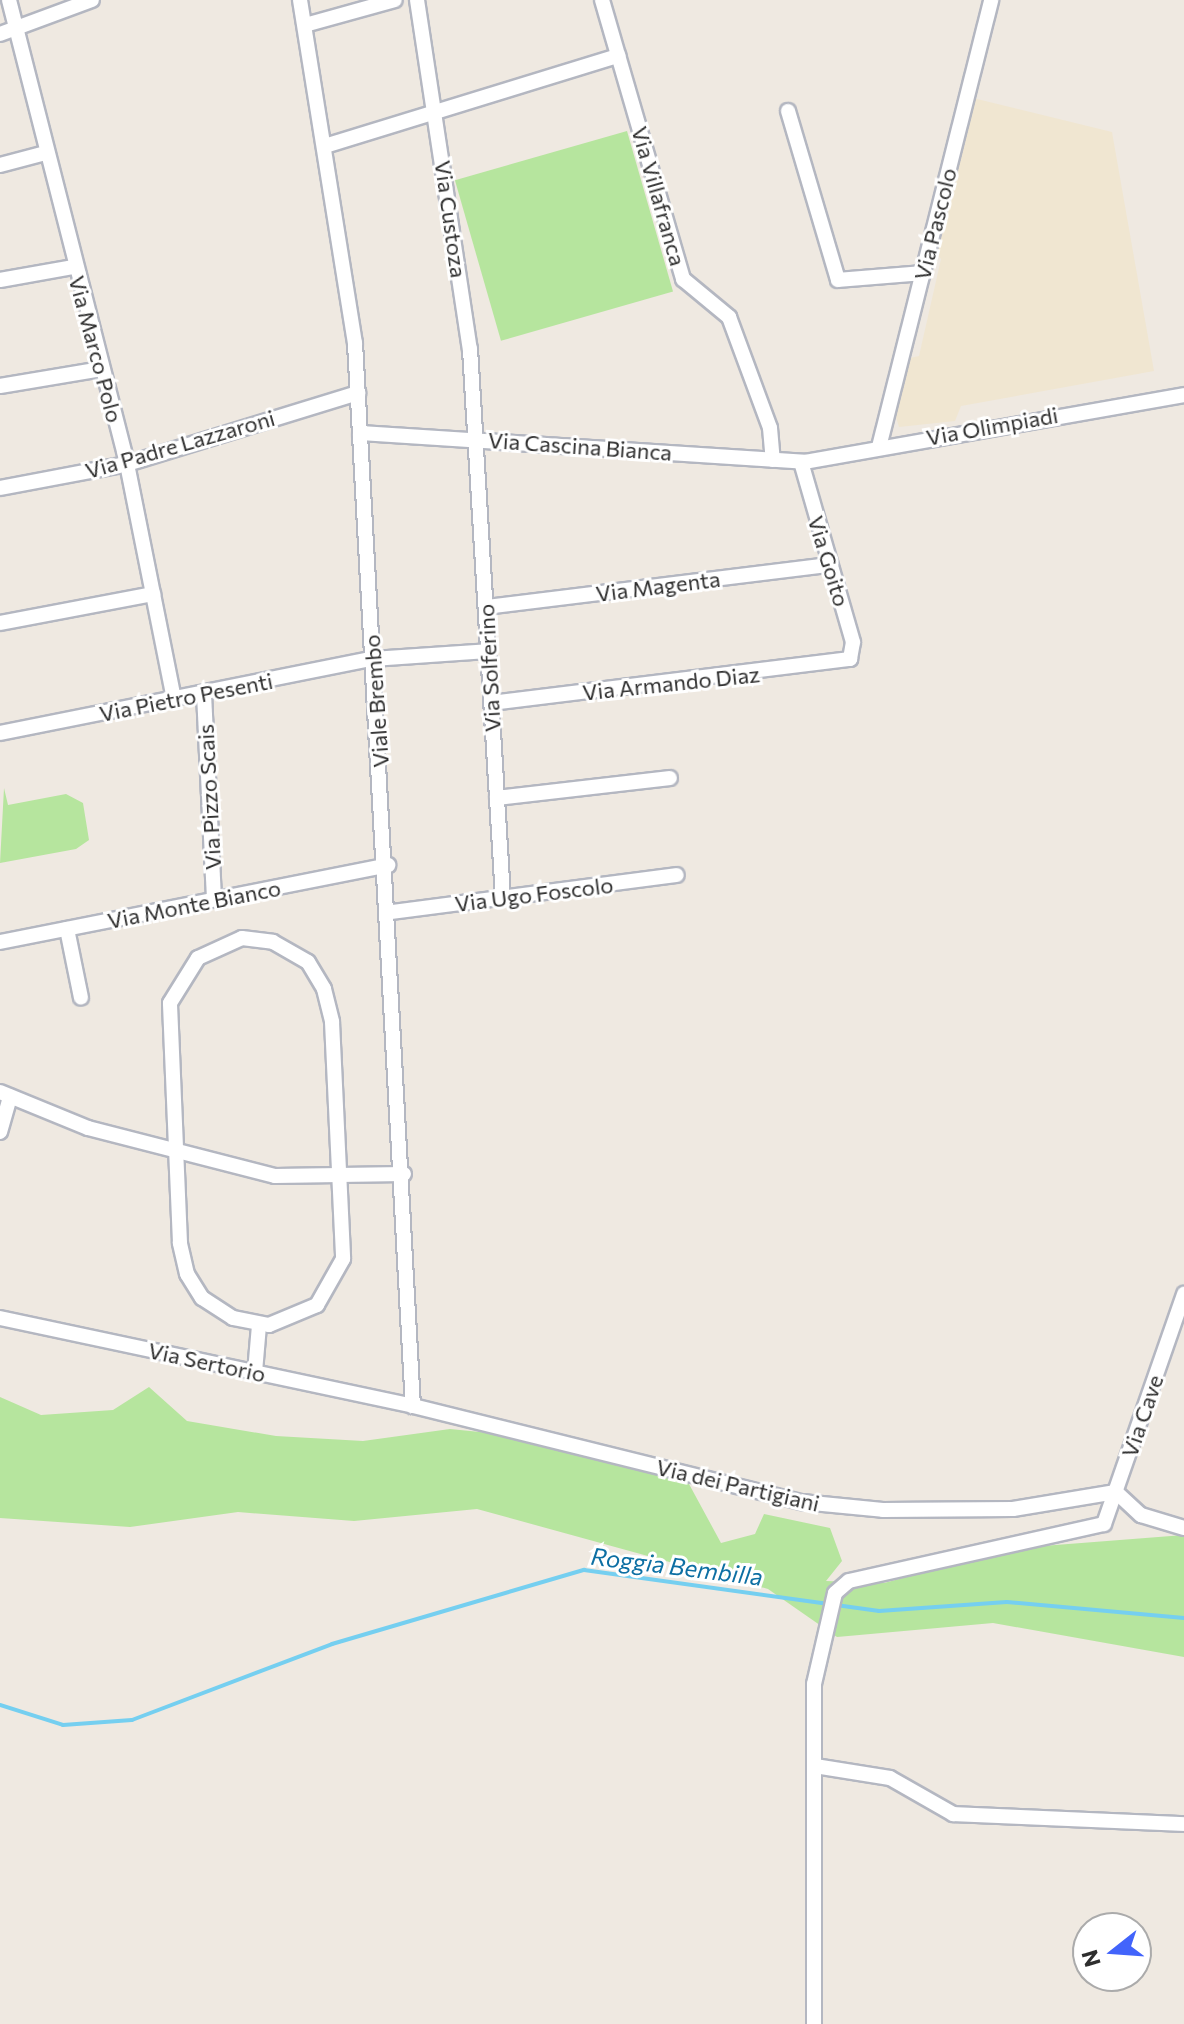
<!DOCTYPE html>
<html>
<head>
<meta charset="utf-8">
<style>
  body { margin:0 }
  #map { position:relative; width:1184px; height:2024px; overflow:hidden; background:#efe9e1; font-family:Commissioner,sans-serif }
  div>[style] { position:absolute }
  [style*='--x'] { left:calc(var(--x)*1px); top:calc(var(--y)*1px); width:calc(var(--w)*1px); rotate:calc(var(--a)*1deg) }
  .education>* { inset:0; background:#f0e6d1 }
  .green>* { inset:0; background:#b6e59e; transform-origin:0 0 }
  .stream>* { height:4px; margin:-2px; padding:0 2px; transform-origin:2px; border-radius:2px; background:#75cff0 }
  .roads { filter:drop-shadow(2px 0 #b4b7c1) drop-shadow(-2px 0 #b4b7c1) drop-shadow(0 2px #b4b7c1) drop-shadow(0 -2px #b4b7c1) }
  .minor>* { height:14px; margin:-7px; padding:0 7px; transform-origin:7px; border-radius:7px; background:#fff }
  span { translate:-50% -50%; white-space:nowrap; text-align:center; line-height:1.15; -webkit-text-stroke:6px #fff; paint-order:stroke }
  .street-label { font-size:22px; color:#2e2e2e }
  .water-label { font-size:24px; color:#0d6fa3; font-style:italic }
  .north { position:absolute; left:1072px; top:1912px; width:80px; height:80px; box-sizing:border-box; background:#fff; border:2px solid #ababab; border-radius:50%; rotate:253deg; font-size:22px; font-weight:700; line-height:32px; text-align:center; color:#2e2e2e }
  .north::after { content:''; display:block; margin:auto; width:28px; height:36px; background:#4264fb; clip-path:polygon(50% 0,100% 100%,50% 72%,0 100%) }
</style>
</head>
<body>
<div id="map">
  <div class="education">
    <div style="clip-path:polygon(973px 98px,1112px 132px,1154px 371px,961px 406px,955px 421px,899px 427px,895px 414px,906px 359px,919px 356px,941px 259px,933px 250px)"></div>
  </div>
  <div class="green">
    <div style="left:627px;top:131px;width:167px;height:179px;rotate:74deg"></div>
    <div style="clip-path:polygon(4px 788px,8px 805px,66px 794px,83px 803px,89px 840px,76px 849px,0 863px)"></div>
    <div style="clip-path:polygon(149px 1387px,187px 1421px,276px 1436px,363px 1441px,450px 1429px,511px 1435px,628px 1465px,689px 1484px,721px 1543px,755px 1534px,764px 1514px,830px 1528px,842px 1561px,826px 1581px,884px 1583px,1017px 1548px,1184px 1535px,1184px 1657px,993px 1623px,837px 1637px,768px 1589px,477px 1509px,354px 1521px,238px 1512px,130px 1527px,0 1518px,0 1397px,41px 1415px,113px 1410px)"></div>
  </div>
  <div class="stream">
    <div style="--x:0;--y:1705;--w:66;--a:17.6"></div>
    <div style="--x:63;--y:1725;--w:69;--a:-4.1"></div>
    <div style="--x:132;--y:1720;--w:214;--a:-20.8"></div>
    <div style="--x:332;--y:1644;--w:263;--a:-16.4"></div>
    <div style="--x:584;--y:1570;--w:298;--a:7.9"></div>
    <div style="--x:879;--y:1611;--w:128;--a:-4"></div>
    <div style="--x:1007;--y:1602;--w:178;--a:5.2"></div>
  </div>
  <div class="roads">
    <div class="minor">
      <div style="--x:9;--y:0;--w:479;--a:75.7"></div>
      <div style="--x:127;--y:464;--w:240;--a:78.7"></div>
      <div style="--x:300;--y:0;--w:347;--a:80.9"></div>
      <div style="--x:355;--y:343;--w:1065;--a:86.88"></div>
      <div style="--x:417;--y:0;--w:353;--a:81.4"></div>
      <div style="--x:470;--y:349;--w:550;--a:86.56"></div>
      <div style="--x:602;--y:0;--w:291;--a:73.8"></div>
      <div style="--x:683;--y:279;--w:60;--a:39.6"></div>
      <div style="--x:729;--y:317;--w:118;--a:69.7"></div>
      <div style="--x:770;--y:428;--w:32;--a:85"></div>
      <div style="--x:305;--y:25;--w:93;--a:-15.5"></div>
      <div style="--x:0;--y:34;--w:98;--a:-20.3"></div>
      <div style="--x:788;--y:111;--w:176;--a:73.5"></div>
      <div style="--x:838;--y:280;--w:85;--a:-4.7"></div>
      <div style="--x:325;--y:146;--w:307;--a:-17.1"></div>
      <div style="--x:0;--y:165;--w:47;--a:-14.9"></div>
      <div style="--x:0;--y:280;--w:75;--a:-10"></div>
      <div style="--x:0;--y:386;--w:103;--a:-9.5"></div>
      <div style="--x:360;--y:433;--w:446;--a:3.7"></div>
      <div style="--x:805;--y:462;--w:385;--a:-10"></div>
      <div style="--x:879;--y:447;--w:461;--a:-75.9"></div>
      <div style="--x:0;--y:488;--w:129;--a:-10.7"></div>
      <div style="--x:127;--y:464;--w:242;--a:-17.1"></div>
      <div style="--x:486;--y:607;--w:347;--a:-7"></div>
      <div style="--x:0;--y:623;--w:156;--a:-10.7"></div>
      <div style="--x:204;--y:694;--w:205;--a:87.2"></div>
      <div style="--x:491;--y:703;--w:362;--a:-7"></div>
      <div style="--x:850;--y:659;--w:17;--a:-80"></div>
      <div style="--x:853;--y:642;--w:187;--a:-106.1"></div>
      <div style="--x:0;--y:733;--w:379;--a:-11.3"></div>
      <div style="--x:372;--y:659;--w:116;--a:-3.9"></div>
      <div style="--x:497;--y:798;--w:174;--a:-6.6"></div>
      <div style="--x:392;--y:912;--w:287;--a:-7.4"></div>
      <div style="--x:67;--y:929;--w:70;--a:78.5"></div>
      <div style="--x:242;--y:938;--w:31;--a:7"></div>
      <div style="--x:273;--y:942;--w:40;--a:29.7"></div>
      <div style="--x:308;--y:962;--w:31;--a:59"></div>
      <div style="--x:324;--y:989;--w:34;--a:76"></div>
      <div style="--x:332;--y:1022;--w:237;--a:87.3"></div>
      <div style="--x:343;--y:1259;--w:53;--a:119.5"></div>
      <div style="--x:317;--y:1305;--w:52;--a:157.4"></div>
      <div style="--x:269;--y:1325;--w:37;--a:-169"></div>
      <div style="--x:233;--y:1318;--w:37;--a:-147"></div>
      <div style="--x:202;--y:1298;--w:28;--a:-122"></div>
      <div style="--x:187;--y:1274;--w:32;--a:-103"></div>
      <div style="--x:180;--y:1243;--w:240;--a:-92.4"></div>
      <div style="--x:170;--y:1003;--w:53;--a:-58.1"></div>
      <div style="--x:198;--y:958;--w:48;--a:-24.4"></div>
      <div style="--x:0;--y:942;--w:396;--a:-11.2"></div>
      <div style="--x:0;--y:1092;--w:95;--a:22.2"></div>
      <div style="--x:88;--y:1128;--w:193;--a:14.4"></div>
      <div style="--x:275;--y:1176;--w:129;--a:-0.9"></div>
      <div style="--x:0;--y:1132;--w:37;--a:-74"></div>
      <div style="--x:0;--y:1318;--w:422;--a:12"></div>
      <div style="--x:413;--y:1406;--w:401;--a:13.9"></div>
      <div style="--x:802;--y:1502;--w:81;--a:5.6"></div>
      <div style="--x:883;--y:1510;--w:130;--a:-0.4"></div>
      <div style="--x:1013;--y:1509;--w:104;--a:-9.4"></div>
      <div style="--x:255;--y:1372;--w:47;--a:-85.1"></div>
      <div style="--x:1116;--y:1492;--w:34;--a:43"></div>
      <div style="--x:1141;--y:1515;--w:45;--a:16.8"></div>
      <div style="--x:815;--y:1766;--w:76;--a:9.1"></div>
      <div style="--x:890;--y:1778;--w:73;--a:29.7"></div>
      <div style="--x:953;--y:1814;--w:231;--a:2.5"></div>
      <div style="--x:814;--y:2024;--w:340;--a:-90"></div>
      <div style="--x:814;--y:1684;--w:93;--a:-77"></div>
      <div style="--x:835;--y:1593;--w:18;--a:-41"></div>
      <div style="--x:849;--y:1581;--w:261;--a:-12.6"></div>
      <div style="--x:1104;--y:1524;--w:244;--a:-70.8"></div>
    </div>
  </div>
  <div class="street-label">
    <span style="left:659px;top:196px;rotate:74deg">Via Villafranca</span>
    <span style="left:451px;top:219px;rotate:82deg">Via Custoza</span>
    <span style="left:935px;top:224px;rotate:-76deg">Via Pascolo</span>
    <span style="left:96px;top:349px;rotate:75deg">Via Marco Polo</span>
    <span style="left:992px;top:426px;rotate:-10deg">Via Olimpiadi</span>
    <span style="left:180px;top:444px;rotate:-16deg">Via Padre Lazzaroni</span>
    <span style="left:580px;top:446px;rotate:4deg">Via Cascina Bianca</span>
    <span style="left:829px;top:561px;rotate:73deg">Via Goito</span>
    <span style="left:658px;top:586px;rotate:-7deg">Via Magenta</span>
    <span style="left:489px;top:668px;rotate:-93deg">Via Solferino</span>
    <span style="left:671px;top:683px;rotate:-6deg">Via Armando Diaz</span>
    <span style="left:186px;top:697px;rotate:-11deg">Via Pietro Pesenti</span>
    <span style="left:376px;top:701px;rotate:-94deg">Viale Brembo</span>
    <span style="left:209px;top:797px;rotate:-93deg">Via Pizzo Scais</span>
    <span style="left:534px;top:894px;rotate:-7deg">Via Ugo Foscolo</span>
    <span style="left:194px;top:904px;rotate:-11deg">Via Monte Bianco</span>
    <span style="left:207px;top:1362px;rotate:12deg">Via Sertorio</span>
    <span style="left:1142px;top:1416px;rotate:-71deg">Via Cave</span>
    <span style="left:738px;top:1485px;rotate:13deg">Via dei Partigiani</span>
  </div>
  <div class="water-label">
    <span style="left:677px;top:1566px;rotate:7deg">Roggia Bembilla</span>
  </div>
  <div class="north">N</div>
</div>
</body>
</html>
